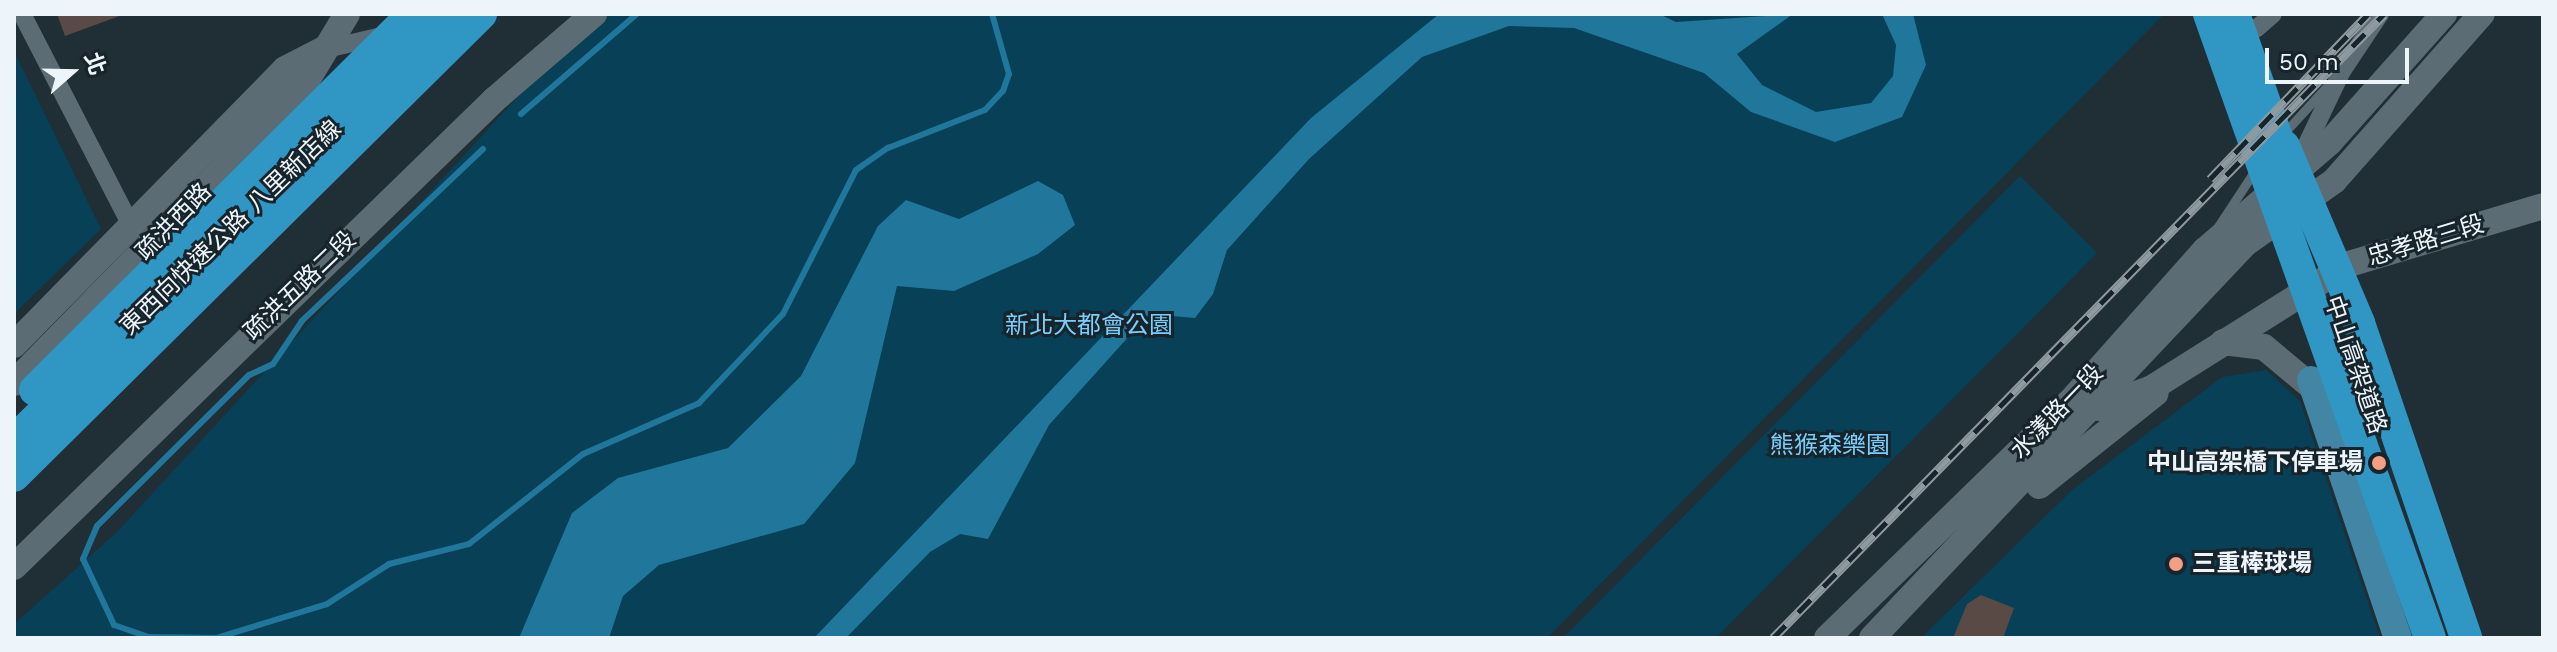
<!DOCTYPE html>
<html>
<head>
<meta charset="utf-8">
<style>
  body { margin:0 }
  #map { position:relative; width:2557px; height:652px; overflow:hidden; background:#202e36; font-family:"Work Sans","Noto Sans TC",sans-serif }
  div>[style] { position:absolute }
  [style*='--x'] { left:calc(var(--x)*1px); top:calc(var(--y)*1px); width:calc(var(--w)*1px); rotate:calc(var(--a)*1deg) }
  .green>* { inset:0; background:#074057 }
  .water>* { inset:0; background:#20769b }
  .stream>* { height:6px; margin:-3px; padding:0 3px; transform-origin:3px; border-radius:3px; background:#20769b }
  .building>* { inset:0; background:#594a45 }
  .lane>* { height:9px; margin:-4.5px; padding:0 4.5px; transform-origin:4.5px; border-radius:4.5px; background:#5c6c74 }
  .street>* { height:18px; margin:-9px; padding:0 9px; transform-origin:9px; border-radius:9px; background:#5c6c74 }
  .secondary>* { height:26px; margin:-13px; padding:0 13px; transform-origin:13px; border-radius:13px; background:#5c6c74 }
  .primary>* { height:28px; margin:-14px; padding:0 14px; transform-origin:14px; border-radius:14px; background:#4285a4 }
  .highway>* { height:32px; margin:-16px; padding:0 16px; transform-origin:16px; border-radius:16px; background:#3096c4 }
  .rail>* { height:9px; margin-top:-4.5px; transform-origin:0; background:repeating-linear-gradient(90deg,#17242c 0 18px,#8f9aa0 0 36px); box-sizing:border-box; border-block:2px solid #8f9aa0 }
  .dots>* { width:22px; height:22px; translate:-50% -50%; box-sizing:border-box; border:4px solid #17242c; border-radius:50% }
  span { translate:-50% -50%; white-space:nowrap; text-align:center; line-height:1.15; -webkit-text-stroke:6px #17242c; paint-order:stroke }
  .street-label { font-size:24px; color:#edf5fa }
  .park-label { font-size:24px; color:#7acef9 }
  .poi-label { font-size:24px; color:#edf5fa; font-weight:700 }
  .right { translate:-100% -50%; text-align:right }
  .left { translate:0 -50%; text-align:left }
  .frame { position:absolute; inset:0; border:16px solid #edf5fa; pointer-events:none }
  .north { position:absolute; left:32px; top:32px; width:80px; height:80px; -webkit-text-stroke:6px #17242c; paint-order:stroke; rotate:70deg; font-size:22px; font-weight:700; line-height:32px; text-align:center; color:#edf5fa }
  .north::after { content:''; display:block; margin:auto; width:28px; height:36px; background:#edf5fa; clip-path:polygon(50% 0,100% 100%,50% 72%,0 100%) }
  .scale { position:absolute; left:2265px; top:48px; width:144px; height:36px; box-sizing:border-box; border:4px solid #edf5fa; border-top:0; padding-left:10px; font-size:24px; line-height:28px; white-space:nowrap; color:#edf5fa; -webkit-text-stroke:6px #17242c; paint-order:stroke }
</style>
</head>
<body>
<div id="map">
  <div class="green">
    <div style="clip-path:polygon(594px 14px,2164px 14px,1547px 638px,14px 638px,14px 624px,116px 533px)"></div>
    <div style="clip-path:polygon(14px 51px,101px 229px,14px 314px)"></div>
    <div style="clip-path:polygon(2020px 176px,2097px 253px,1716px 638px,1563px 638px)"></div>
    <div style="clip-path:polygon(2266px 370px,2300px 401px,2380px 638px,1921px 638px,2072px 490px,2222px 377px)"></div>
  </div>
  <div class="water">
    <div style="clip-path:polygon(1439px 14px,1659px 14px,1676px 22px,1793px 14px,1737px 54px,1762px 85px,1816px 112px,1871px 103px,1893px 76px,1896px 45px,1882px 14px,1913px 14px,1926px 65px,1902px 117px,1835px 142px,1751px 112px,1704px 73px,1574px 28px,1509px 26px,1422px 57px,1309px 159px,1227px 250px,1213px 294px,1195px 318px,1149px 314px,1049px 425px,988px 539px,960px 534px,930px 552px,846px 638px,814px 638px,1311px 118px)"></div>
    <div style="clip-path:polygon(1038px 181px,1063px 195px,1075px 225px,1038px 254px,954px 291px,897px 286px,855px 463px,804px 524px,659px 565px,623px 596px,609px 638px,519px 638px,572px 513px,618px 478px,728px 448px,801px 376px,878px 226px,906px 200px,959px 219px)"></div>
  </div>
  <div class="stream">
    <div style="--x:521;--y:114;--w:153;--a:-40.8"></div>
    <div style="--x:483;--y:149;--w:250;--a:136.5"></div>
    <div style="--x:302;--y:321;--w:52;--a:124"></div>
    <div style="--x:273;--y:364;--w:26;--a:155"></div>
    <div style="--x:249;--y:375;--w:214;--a:135.2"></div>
    <div style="--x:97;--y:526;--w:36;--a:113"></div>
    <div style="--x:83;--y:559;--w:73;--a:64.8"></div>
    <div style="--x:114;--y:625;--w:36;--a:19"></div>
    <div style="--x:148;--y:637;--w:68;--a:0.8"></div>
    <div style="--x:216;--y:638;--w:116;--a:-17"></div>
    <div style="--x:327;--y:604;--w:74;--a:-32.8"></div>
    <div style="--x:389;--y:564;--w:82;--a:-14"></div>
    <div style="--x:469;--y:544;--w:145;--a:-38.3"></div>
    <div style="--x:583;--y:454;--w:127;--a:-23.7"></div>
    <div style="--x:699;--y:403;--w:122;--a:-46.7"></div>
    <div style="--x:783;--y:314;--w:161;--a:-63.1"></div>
    <div style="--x:856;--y:170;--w:39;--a:-35"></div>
    <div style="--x:888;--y:148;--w:104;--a:-21.4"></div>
    <div style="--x:985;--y:110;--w:26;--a:-47"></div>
    <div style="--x:1003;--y:91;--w:18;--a:-71"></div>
    <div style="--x:1009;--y:74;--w:62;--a:-105.8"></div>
  </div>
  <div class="building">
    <div style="clip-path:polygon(57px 14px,125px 14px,65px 36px)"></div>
    <div style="clip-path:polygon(1981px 595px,2014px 608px,2003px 638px,1953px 638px,1967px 604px)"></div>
  </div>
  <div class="lane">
    <div style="--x:2284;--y:133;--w:65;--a:-47.5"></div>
    <div style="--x:2217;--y:228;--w:73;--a:-56.7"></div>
  </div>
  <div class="street">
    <div style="--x:22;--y:14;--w:240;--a:62.7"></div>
    <div style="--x:2232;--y:31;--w:25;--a:-7"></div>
    <div style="--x:2257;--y:28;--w:21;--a:-41"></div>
    <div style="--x:322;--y:50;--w:66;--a:-13.2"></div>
    <div style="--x:2295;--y:169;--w:109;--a:-64.4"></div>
    <div style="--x:2342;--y:71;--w:69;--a:-56.3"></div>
  </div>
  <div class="secondary">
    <div style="--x:2223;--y:342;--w:41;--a:7"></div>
    <div style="--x:2264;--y:347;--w:78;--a:39.8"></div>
    <div style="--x:14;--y:345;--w:387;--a:-45.5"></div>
    <div style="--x:285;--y:69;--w:42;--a:-27.2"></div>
    <div style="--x:14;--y:383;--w:414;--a:-45.7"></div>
    <div style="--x:303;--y:87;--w:85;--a:-58.9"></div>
    <div style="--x:2099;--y:408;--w:57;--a:-20.7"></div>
    <div style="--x:2152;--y:388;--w:233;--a:-32.2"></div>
    <div style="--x:2349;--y:264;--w:202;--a:-16.6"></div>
    <div style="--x:2039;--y:486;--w:149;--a:-38.5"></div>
    <div style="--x:14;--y:567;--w:670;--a:-44.21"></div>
    <div style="--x:494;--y:100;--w:132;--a:-40.7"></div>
    <div style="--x:1827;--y:638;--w:339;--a:-44.2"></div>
    <div style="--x:2070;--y:402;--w:203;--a:-48.4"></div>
    <div style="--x:2205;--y:250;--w:164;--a:-40.8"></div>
    <div style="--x:2329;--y:143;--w:173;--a:-48.3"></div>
    <div style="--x:1872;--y:638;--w:543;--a:-46.57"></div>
    <div style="--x:2245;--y:244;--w:109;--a:-35.3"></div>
    <div style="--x:2334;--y:181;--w:223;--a:-48.5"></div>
  </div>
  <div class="primary">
    <div style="--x:2311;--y:380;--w:272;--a:71.4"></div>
  </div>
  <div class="highway">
    <div style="--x:2209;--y:14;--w:662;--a:70.5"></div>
    <div style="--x:2234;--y:14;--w:164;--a:70.8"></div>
    <div style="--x:2284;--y:146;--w:192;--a:67"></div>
    <div style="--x:2359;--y:323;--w:333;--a:71.2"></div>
    <div style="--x:35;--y:390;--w:533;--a:-44.85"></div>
    <div style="--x:14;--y:441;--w:607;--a:-44.67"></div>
    <div style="--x:14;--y:476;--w:657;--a:-44.69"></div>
  </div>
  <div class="rail">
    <div style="--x:2210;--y:179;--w:228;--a:-46.2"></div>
    <div style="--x:1773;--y:638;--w:873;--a:-45.6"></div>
  </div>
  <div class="dots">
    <div style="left:2379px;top:463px;background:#f39f84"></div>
    <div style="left:2176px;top:564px;background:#f39f84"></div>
  </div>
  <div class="street-label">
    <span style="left:174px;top:222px;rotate:-46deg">疏洪西路</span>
    <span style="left:231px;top:228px;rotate:-44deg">東西向快速公路 八里新店線</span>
    <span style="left:2426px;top:241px;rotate:-17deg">忠孝路三段</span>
    <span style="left:300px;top:286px;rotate:-44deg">疏洪五路二段</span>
    <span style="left:2355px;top:365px;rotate:71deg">中山高架道路</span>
    <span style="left:2057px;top:412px;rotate:-46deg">水漾路一段</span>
  </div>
  <div class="park-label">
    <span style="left:1089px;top:326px">新北大都會公園</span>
    <span style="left:1830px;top:446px">熊猴森樂園</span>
  </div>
  <div class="poi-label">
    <span class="right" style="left:2363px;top:463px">中山高架橋下停車場</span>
    <span class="left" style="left:2192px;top:564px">三重棒球場</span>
  </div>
  <div class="frame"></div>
  <div class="north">北</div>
  <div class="scale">50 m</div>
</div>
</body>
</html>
